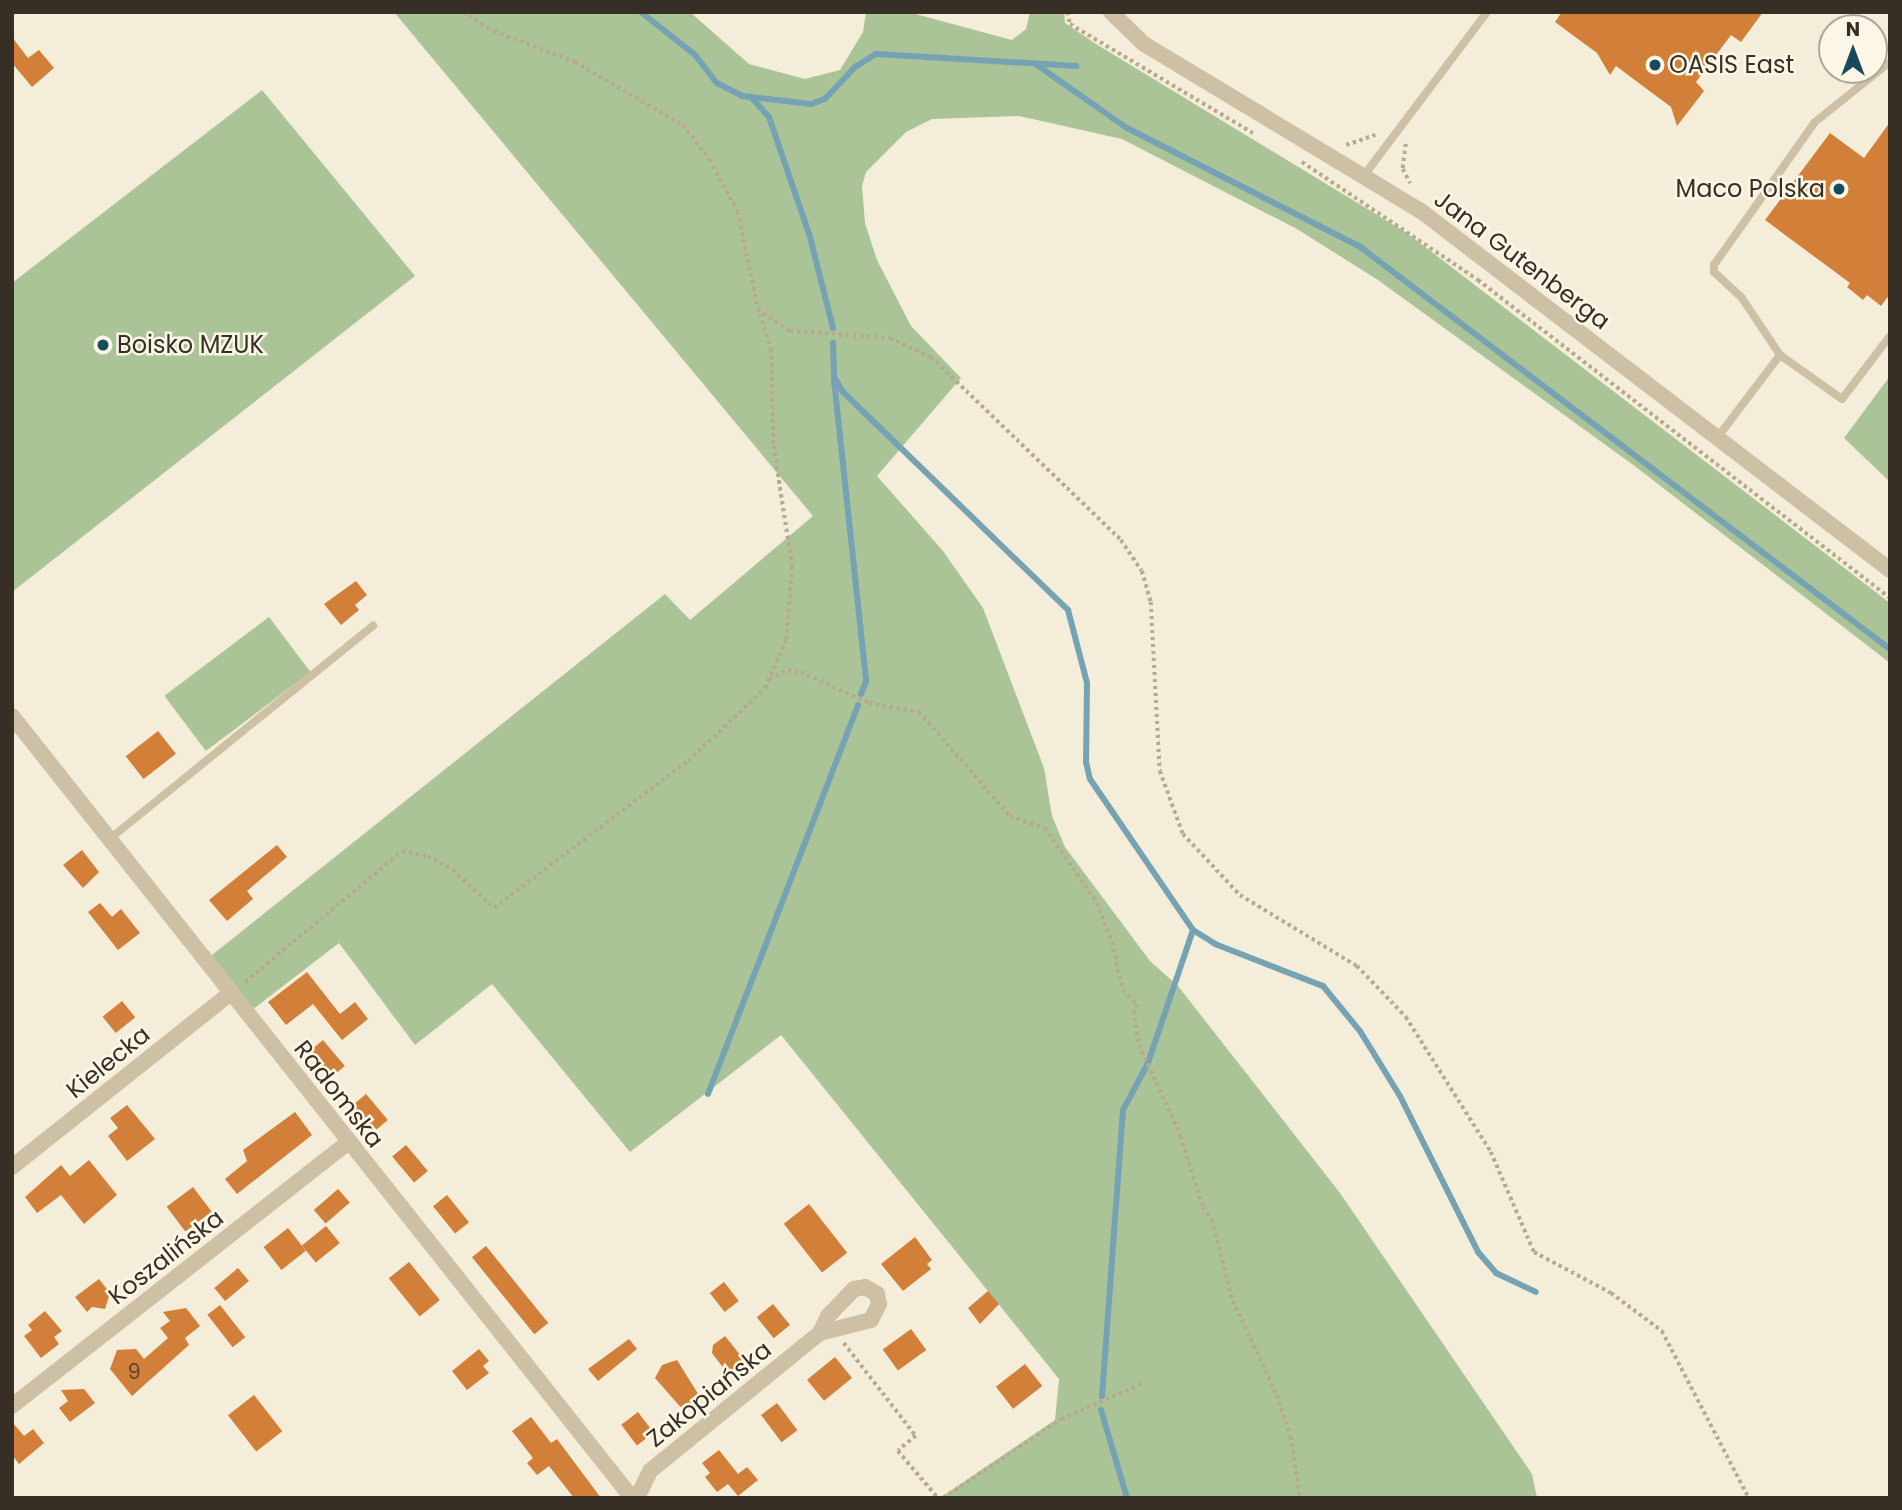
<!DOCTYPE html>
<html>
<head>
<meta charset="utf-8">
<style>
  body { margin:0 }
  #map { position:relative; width:1902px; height:1510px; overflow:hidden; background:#f4edd9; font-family:Poppins,sans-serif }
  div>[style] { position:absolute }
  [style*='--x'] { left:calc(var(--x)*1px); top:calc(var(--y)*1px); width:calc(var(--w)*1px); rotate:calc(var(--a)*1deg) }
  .green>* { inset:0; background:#abc497; transform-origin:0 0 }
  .stream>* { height:6px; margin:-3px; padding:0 3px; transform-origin:3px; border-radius:3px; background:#75a3b4 }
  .building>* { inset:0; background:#d27f39; transform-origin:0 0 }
  .path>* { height:3.5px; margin-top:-1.75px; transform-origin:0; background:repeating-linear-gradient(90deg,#b9aa8e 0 3.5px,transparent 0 7px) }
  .lane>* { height:8px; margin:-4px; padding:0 4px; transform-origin:4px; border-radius:4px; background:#cdc0a4 }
  .street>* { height:16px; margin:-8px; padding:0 8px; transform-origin:8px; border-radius:8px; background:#cdc0a4 }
  .dots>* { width:19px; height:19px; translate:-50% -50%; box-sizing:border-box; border:4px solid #fbf6e5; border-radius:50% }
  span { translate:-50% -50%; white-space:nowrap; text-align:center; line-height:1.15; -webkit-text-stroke:5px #fbf6e5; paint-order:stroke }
  .number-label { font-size:21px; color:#5e432b }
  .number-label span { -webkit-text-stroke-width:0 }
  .poi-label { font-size:24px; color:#372f26 }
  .left { translate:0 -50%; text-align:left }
  .right { translate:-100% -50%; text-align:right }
  .street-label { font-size:24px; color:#372f26 }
  .frame { position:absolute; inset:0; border:14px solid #372f26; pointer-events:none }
  .north { position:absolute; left:1818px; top:14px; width:70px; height:70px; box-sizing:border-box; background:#fbf6e5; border:2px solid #ada699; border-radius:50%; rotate:0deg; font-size:19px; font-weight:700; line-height:28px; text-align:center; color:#372f26 }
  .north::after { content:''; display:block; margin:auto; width:24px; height:32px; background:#18495d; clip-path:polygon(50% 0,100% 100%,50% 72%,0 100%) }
</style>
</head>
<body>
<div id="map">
  <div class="green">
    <div style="clip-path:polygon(394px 12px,690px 12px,749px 64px,805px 79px,840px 70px,863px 32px,866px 12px,908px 12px,1012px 40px,1026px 29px,1030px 12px,1064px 13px,1065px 23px,1096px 44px,1407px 233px,1890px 603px,1890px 663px,1636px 467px,1378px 280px,1297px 229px,1122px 139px,1019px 116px,932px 119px,906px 132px,866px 172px,862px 186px,865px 223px,877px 260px,911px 326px,961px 378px,877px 476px,943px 551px,983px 608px,1044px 768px,1052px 816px,1065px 847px,1150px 961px,1178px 986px,1340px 1193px,1532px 1474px,1537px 1498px,940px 1498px,1055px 1420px,1059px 1379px,781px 1035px,630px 1152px,492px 984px,415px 1045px,339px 943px,248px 1013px,207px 959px,665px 594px,690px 620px,813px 516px)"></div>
    <div style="clip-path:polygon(262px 90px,415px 276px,12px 592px,12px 283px)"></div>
    <div style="clip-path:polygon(1890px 376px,1890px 482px,1844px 438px)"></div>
    <div style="left:269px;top:617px;width:69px;height:131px;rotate:53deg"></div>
  </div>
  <div class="stream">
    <div style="--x:641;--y:12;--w:69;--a:38.5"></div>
    <div style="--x:695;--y:55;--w:36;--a:52"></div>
    <div style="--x:717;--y:83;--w:28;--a:27"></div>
    <div style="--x:742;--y:96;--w:69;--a:6.6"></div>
    <div style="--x:811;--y:104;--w:15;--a:-20"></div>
    <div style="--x:825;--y:99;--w:44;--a:-46.8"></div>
    <div style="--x:855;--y:67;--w:25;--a:-32"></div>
    <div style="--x:876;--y:54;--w:201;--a:3.4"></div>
    <div style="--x:1037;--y:65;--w:110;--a:35"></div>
    <div style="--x:1127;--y:128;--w:260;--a:27"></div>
    <div style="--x:1359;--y:246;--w:667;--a:37.2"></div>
    <div style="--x:751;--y:97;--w:27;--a:48"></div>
    <div style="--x:769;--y:117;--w:127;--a:71.1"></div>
    <div style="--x:810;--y:237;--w:94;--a:75.8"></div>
    <div style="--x:833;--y:343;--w:34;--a:88"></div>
    <div style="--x:834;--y:377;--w:16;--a:60"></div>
    <div style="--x:842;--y:391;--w:315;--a:44.1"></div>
    <div style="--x:1068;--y:610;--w:75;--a:75.4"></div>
    <div style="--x:1087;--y:683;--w:79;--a:90.7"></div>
    <div style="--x:1086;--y:762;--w:17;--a:77"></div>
    <div style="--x:1090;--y:779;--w:183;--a:55.7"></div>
    <div style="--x:1193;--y:930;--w:140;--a:108.7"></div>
    <div style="--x:1148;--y:1063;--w:53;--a:118"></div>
    <div style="--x:1123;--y:1110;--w:287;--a:94.2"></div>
    <div style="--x:834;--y:380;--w:303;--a:83.9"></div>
    <div style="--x:866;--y:681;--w:14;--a:111"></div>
    <div style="--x:1193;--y:930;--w:26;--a:32"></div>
    <div style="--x:1215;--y:944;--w:116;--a:21.3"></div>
    <div style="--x:1323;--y:986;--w:58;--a:50.6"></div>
    <div style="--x:1360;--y:1031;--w:76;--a:58.4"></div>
    <div style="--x:1400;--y:1096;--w:174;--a:63.4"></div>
    <div style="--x:1478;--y:1252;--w:28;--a:49"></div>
    <div style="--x:1496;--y:1273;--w:44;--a:25.4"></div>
    <div style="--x:708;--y:1094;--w:417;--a:-68.9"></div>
    <div style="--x:1101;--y:1410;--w:92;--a:73.5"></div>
  </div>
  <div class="building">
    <div style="clip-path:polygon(1562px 12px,1763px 12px,1741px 42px,1731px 35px,1696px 82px,1704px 91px,1677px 126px,1671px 107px,1616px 66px,1610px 75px,1597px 53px,1555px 22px)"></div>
    <div style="clip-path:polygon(12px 37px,28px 58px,39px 50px,54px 68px,32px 87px,12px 63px)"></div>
    <div style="clip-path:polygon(1890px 122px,1890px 294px,1881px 306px,1867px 295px,1863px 300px,1847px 287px,1850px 283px,1765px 220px,1830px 133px,1864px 158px)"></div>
    <div style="clip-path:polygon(356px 581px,367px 595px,355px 605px,359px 610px,341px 625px,324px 604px)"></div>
    <div style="left:158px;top:731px;width:29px;height:41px;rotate:52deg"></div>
    <div style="clip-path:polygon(277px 845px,287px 857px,247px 891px,253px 899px,227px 921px,209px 900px)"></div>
    <div style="clip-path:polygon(82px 850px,99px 872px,83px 888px,63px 865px)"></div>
    <div style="clip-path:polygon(100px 903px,112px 917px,121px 909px,140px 933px,118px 950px,88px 912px)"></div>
    <div style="clip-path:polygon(307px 972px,340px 1014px,355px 1002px,368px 1019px,342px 1040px,313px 1004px,286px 1025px,268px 1002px)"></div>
    <div style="left:122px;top:1001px;width:21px;height:25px;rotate:51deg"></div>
    <div style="left:323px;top:1040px;width:34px;height:18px;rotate:50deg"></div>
    <div style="left:366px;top:1094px;width:34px;height:18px;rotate:50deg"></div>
    <div style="clip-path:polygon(127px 1105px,155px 1139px,127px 1161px,108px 1136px,118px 1128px,110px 1118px)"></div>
    <div style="clip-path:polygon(295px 1112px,312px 1135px,237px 1194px,225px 1179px,247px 1161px,243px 1150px)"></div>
    <div style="left:406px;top:1145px;width:34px;height:18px;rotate:50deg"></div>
    <div style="clip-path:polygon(89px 1160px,117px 1195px,84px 1224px,61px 1195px,37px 1213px,25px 1197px,61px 1165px,70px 1176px)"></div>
    <div style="left:193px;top:1187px;width:31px;height:33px;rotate:53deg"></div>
    <div style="left:338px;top:1189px;width:18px;height:32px;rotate:49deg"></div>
    <div style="left:447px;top:1195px;width:35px;height:18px;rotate:51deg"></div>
    <div style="left:809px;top:1204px;width:62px;height:32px;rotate:52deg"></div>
    <div style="left:326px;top:1226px;width:22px;height:31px;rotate:51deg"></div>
    <div style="left:288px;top:1228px;width:29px;height:31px;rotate:52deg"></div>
    <div style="clip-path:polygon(915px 1237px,932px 1260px,927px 1264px,931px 1269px,903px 1291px,881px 1264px)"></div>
    <div style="left:486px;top:1246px;width:99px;height:18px;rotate:51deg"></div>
    <div style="left:409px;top:1262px;width:49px;height:26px;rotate:51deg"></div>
    <div style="left:238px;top:1268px;width:17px;height:31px;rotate:50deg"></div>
    <div style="clip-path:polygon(99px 1279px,110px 1293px,105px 1309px,92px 1307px,87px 1312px,75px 1297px)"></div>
    <div style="left:724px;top:1282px;width:24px;height:18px;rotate:52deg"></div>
    <div style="clip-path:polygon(988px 1291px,999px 1304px,980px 1324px,968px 1308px)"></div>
    <div style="left:773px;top:1304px;width:27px;height:21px;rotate:51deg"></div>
    <div style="left:220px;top:1305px;width:41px;height:16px;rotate:52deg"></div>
    <div style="clip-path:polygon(186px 1308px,200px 1326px,185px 1338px,189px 1345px,132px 1396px,110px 1369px,117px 1350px,136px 1349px,144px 1359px,168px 1338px,160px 1328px,170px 1321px,163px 1312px)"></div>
    <div style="clip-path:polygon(45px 1311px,62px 1331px,54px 1337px,59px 1344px,41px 1358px,24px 1336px,32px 1330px,28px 1325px)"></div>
    <div style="left:911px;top:1329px;width:26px;height:35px;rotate:54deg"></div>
    <div style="clip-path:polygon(725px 1336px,745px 1361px,728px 1374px,712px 1353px,713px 1345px)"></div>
    <div style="clip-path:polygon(629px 1339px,637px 1349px,598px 1381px,588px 1369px)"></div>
    <div style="clip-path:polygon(479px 1349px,489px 1361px,483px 1366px,489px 1373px,467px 1390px,452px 1371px)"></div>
    <div style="left:835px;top:1357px;width:27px;height:36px;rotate:51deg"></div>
    <div style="clip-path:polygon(677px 1360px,700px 1397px,683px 1410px,655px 1378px,662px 1365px)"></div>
    <div style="left:1025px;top:1364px;width:28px;height:37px;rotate:52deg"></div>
    <div style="clip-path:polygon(84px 1389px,95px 1403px,70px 1422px,59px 1408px,68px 1401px,61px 1390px)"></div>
    <div style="left:254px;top:1395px;width:46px;height:33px;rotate:52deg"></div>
    <div style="left:777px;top:1403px;width:34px;height:20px;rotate:53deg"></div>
    <div style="left:638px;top:1412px;width:26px;height:21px;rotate:53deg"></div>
    <div style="clip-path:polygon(531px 1417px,551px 1443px,557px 1439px,601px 1498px,574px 1498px,549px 1466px,537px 1475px,527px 1463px,533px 1458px,512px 1431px)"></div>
    <div style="clip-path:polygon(12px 1422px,24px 1436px,33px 1429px,44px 1443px,19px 1464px,12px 1455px)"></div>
    <div style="clip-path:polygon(719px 1450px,738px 1474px,747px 1467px,758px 1480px,738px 1496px,728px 1484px,717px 1492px,705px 1477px,710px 1473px,702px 1463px)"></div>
  </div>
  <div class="path">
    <div style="--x:463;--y:12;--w:36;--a:32"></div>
    <div style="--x:494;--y:31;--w:87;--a:20.9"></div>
    <div style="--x:575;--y:62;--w:125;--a:30.3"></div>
    <div style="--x:683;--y:125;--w:44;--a:52.4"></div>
    <div style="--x:710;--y:160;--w:59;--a:61.7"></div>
    <div style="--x:738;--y:212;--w:99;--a:78.3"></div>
    <div style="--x:758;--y:309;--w:39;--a:35"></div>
    <div style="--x:790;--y:331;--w:100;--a:4"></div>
    <div style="--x:890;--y:338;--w:45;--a:24.9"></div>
    <div style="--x:931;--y:357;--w:264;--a:43.9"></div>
    <div style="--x:1121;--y:540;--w:37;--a:56"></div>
    <div style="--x:1142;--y:571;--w:32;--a:74"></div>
    <div style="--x:1151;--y:602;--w:169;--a:87"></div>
    <div style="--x:1160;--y:771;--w:67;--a:69.9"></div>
    <div style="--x:1183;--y:834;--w:83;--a:46.9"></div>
    <div style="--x:1240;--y:895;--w:137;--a:31.3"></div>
    <div style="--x:1357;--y:966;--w:71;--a:46.1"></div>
    <div style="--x:1406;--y:1017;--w:160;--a:57.8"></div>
    <div style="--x:1491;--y:1152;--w:109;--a:66.7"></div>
    <div style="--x:1534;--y:1252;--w:87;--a:28"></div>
    <div style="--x:1611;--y:1293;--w:64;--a:36.7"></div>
    <div style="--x:1662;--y:1331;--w:188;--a:62.5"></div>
    <div style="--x:1068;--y:12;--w:12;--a:81"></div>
    <div style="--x:1070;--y:24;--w:213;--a:30.8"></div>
    <div style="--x:1406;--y:144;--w:25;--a:97"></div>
    <div style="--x:1403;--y:169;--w:16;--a:63"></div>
    <div style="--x:1346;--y:145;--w:31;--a:-19"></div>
    <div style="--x:1302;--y:162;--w:212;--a:33.8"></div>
    <div style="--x:1478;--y:280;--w:520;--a:37.66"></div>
    <div style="--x:769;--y:679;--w:21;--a:-25"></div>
    <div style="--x:788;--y:670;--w:13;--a:9"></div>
    <div style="--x:801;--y:672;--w:75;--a:24.5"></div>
    <div style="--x:869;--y:703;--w:51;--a:10.2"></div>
    <div style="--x:919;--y:712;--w:138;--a:48.8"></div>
    <div style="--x:1010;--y:816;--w:37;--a:19"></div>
    <div style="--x:1045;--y:828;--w:91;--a:55.3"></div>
    <div style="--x:1097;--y:903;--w:42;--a:69"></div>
    <div style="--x:1112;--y:942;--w:49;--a:77.1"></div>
    <div style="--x:1123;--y:990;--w:20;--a:45"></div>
    <div style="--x:1137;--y:1004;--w:8;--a:113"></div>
    <div style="--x:1134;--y:1011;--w:34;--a:82"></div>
    <div style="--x:1139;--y:1045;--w:100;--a:65.2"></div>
    <div style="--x:1181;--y:1136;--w:74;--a:72.8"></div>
    <div style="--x:1203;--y:1207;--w:16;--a:55"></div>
    <div style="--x:1212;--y:1220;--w:84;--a:75.5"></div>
    <div style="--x:1233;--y:1301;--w:104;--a:64.9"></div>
    <div style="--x:1277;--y:1395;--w:44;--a:71.6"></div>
    <div style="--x:1291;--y:1437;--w:62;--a:81.6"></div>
    <div style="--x:245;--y:982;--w:204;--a:-39.8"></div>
    <div style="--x:402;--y:851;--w:26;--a:11"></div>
    <div style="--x:428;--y:856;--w:29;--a:29"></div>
    <div style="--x:453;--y:870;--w:56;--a:42.8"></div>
    <div style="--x:494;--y:908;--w:243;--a:-37.2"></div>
    <div style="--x:688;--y:761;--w:106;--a:-43.5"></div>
    <div style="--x:765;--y:688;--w:52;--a:-66.4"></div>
    <div style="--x:786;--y:640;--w:73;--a:-85.3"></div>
    <div style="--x:792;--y:567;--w:124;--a:-98.8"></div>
    <div style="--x:773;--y:444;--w:93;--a:-91.2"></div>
    <div style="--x:771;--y:351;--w:41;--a:-107.1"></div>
    <div style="--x:844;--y:1343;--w:118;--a:52.3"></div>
    <div style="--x:916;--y:1436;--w:23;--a:140"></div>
    <div style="--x:898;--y:1451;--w:62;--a:49.6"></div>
    <div style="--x:943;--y:1498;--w:142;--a:-33.8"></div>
    <div style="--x:1061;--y:1419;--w:90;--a:-23.4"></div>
  </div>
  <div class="lane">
    <div style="--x:1365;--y:174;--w:203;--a:-53"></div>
    <div style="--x:1780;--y:355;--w:69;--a:-123.7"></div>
    <div style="--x:1742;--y:298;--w:38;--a:-137"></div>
    <div style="--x:1714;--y:272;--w:7;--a:-90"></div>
    <div style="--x:1714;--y:265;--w:175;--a:-54.8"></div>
    <div style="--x:1815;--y:122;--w:96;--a:-38.7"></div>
    <div style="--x:1717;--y:438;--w:104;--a:-52.8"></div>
    <div style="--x:1780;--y:355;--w:76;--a:35.4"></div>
    <div style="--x:1842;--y:399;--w:79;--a:-52.7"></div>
    <div style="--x:112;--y:837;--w:336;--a:-39"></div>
  </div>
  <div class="street">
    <div style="--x:1111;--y:12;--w:46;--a:44.1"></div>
    <div style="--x:1144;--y:44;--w:323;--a:31.1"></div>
    <div style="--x:1421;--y:211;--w:591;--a:37.43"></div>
    <div style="--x:12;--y:716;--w:998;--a:51.59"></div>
    <div style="--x:12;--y:1167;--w:281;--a:-38.5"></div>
    <div style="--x:12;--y:1406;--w:427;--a:-38.1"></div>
    <div style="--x:637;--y:1498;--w:30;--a:-64"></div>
    <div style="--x:650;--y:1471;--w:219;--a:-39.1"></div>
    <div style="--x:820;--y:1333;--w:19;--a:-65"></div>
    <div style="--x:828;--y:1316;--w:37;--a:-46"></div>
    <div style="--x:854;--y:1289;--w:11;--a:-10"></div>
    <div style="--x:865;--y:1287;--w:14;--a:30"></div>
    <div style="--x:877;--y:1294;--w:10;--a:79"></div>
    <div style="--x:879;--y:1304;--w:18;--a:117"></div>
    <div style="--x:871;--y:1320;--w:53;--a:165.7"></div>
  </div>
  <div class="dots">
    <div style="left:1655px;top:65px;background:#18495d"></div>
    <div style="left:1839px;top:189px;background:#18495d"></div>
    <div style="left:103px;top:345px;background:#18495d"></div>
  </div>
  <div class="number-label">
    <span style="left:134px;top:1372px">9</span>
  </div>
  <div class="poi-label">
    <span class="left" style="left:1669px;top:65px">OASIS East</span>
    <span class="right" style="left:1825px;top:189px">Maco Polska</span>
    <span class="left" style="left:117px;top:345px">Boisko MZUK</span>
  </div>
  <div class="street-label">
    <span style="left:1522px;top:260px;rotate:37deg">Jana Gutenberga</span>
    <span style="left:108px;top:1062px;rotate:-39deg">Kielecka</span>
    <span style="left:339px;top:1094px;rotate:52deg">Radomska</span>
    <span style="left:166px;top:1257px;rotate:-38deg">Koszalińska</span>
    <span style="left:709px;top:1394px;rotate:-39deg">Zakopiańska</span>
  </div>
  <div class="frame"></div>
  <div class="north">N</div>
</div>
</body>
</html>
